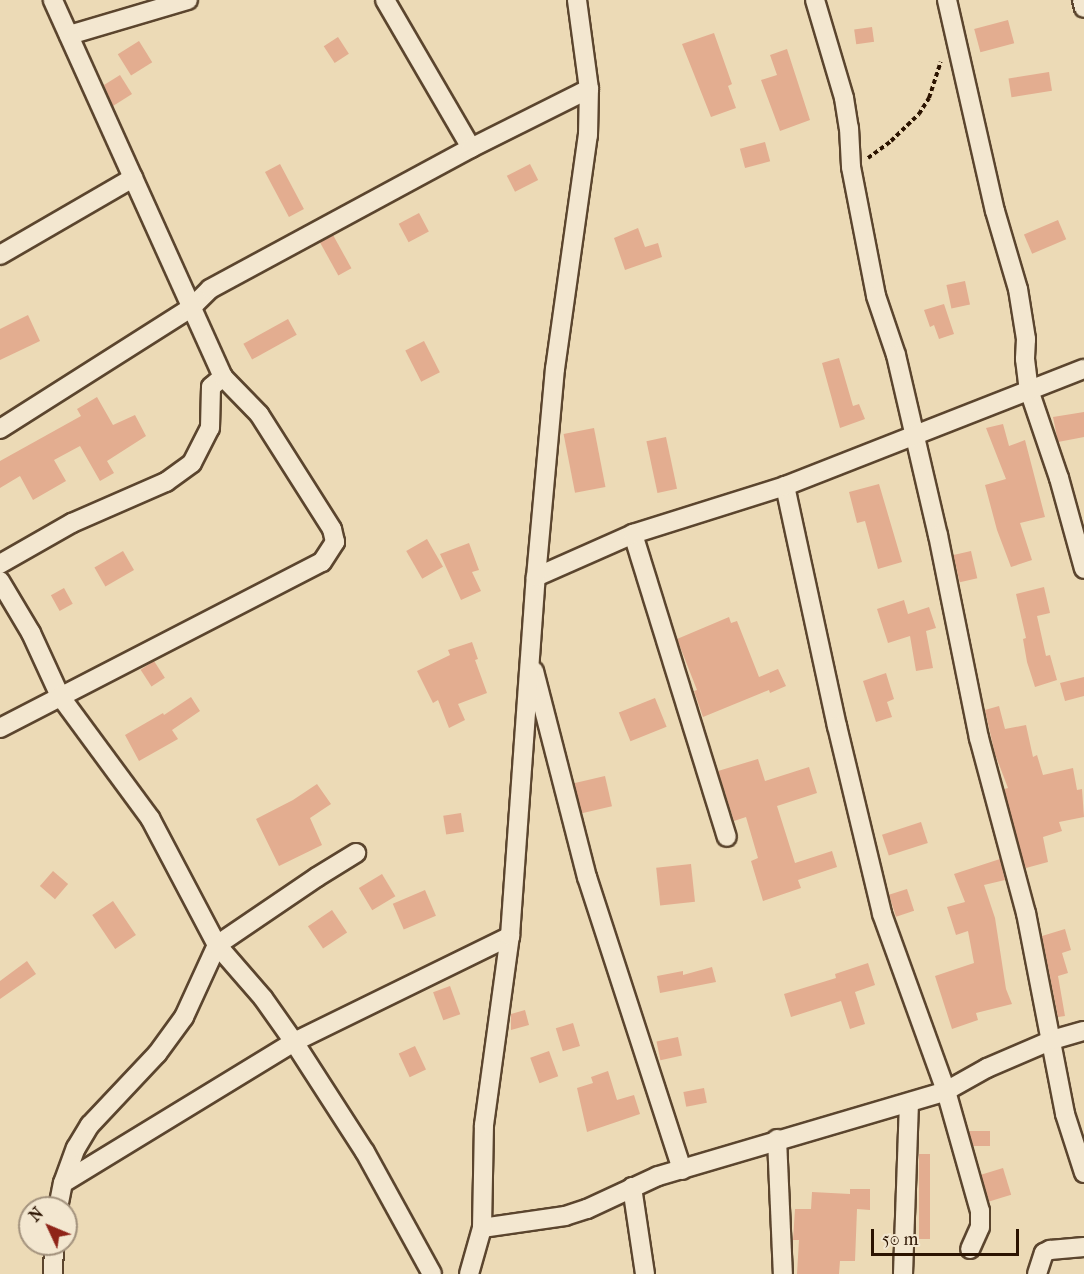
<!DOCTYPE html>
<html>
<head>
<meta charset="utf-8">
<style>
  body { margin:0 }
  #map { position:relative; width:1084px; height:1274px; overflow:hidden; background:#ecdab6; font-family:"IM FELL French Canon",serif }
  div>[style] { position:absolute }
  [style*='--x'] { left:calc(var(--x)*1px); top:calc(var(--y)*1px); width:calc(var(--w)*1px); rotate:calc(var(--a)*1deg) }
  .building>* { inset:0; background:#e3ad90; transform-origin:0 0 }
  .path>* { height:4px; margin-top:-2px; transform-origin:0; background:repeating-linear-gradient(90deg,#2b1300 0 4.5px,transparent 0 7.5px) }
  .roads { filter:drop-shadow(2px 0 #5b452e) drop-shadow(-2px 0 #5b452e) drop-shadow(0 2px #5b452e) drop-shadow(0 -2px #5b452e) }
  .street>* { height:18px; margin:-9px; padding:0 9px; transform-origin:9px; border-radius:9px; background:#f3e7d0 }
  span { translate:-50% -50%; white-space:nowrap; text-align:center; line-height:1.15; -webkit-text-stroke:5px #f3e7d0; paint-order:stroke }
  .north { position:absolute; left:18px; top:1196px; width:60px; height:60px; box-sizing:border-box; background:#f3e7d0; border:2px solid #a3927d; border-radius:50%; rotate:314deg; font-size:16px; font-weight:700; line-height:24px; text-align:center; color:#2b1300 }
  .north::after { content:''; display:block; margin:auto; width:21px; height:27px; background:#8f2418; clip-path:polygon(50% 0,100% 100%,50% 72%,0 100%) }
  .scale { position:absolute; left:871px; top:1229px; width:148px; height:27px; box-sizing:border-box; border:3px solid #2b1300; border-top:0; padding-left:8px; font-size:18px; line-height:21px; white-space:nowrap; color:#2b1300; -webkit-text-stroke:4px #f3e7d0; paint-order:stroke }
</style>
</head>
<body>
<div id="map">
  <div class="building">
    <div style="left:1008px;top:20px;width:24px;height:35px;rotate:75deg"></div>
    <div style="left:872px;top:27px;width:15px;height:18px;rotate:82deg"></div>
    <div style="clip-path:polygon(714px 33px,732px 84px,728px 86px,736px 108px,711px 117px,682px 44px)"></div>
    <div style="left:338px;top:37px;width:20px;height:17px;rotate:57deg"></div>
    <div style="left:139px;top:41px;width:25px;height:25px;rotate:58deg"></div>
    <div style="clip-path:polygon(787px 49px,810px 120px,780px 131px,761px 80px,777px 75px,770px 55px)"></div>
    <div style="left:1049px;top:72px;width:19px;height:41px;rotate:81deg"></div>
    <div style="clip-path:polygon(120px 75px,132px 94px,113px 106px,104px 85px)"></div>
    <div style="left:765px;top:142px;width:20px;height:26px;rotate:75deg"></div>
    <div style="left:280px;top:164px;width:51px;height:17px;rotate:62deg"></div>
    <div style="left:530px;top:164px;width:18px;height:26px;rotate:63deg"></div>
    <div style="left:419px;top:213px;width:21px;height:23px;rotate:62deg"></div>
    <div style="left:1058px;top:220px;width:21px;height:37px;rotate:67deg"></div>
    <div style="clip-path:polygon(638px 228px,645px 247px,658px 243px,662px 257px,625px 270px,614px 238px)"></div>
    <div style="left:333px;top:235px;width:38px;height:15px;rotate:61deg"></div>
    <div style="left:965px;top:281px;width:24px;height:19px;rotate:78deg"></div>
    <div style="clip-path:polygon(944px 304px,954px 334px,939px 339px,934px 325px,930px 327px,924px 310px)"></div>
    <div style="clip-path:polygon(28px 315px,40px 341px,0 360px,0 329px)"></div>
    <div style="left:288px;top:319px;width:18px;height:51px;rotate:61deg"></div>
    <div style="left:424px;top:341px;width:35px;height:21px;rotate:63deg"></div>
    <div style="clip-path:polygon(839px 358px,853px 406px,859px 404px,865px 419px,840px 428px,822px 363px)"></div>
    <div style="clip-path:polygon(97px 397px,113px 425px,135px 415px,146px 436px,107px 461px,114px 473px,100px 481px,80px 446px,54px 460px,66px 481px,33px 500px,20px 476px,0 488px,0 461px,81px 416px,77px 409px)"></div>
    <div style="clip-path:polygon(1084px 412px,1084px 437px,1058px 442px,1053px 417px)"></div>
    <div style="clip-path:polygon(1003px 424px,1009px 446px,1025px 440px,1045px 517px,1020px 523px,1032px 560px,1011px 567px,997px 530px,985px 485px,1006px 479px,986px 428px)"></div>
    <div style="left:594px;top:428px;width:60px;height:31px;rotate:79deg"></div>
    <div style="left:666px;top:437px;width:53px;height:20px;rotate:78deg"></div>
    <div style="clip-path:polygon(879px 484px,902px 562px,878px 569px,865px 521px,857px 523px,849px 492px)"></div>
    <div style="left:427px;top:539px;width:32px;height:24px;rotate:60deg"></div>
    <div style="clip-path:polygon(469px 543px,479px 570px,472px 572px,481px 591px,461px 600px,440px 554px)"></div>
    <div style="left:123px;top:551px;width:22px;height:33px;rotate:60deg"></div>
    <div style="left:971px;top:551px;width:28px;height:18px;rotate:77deg"></div>
    <div style="clip-path:polygon(1044px 587px,1050px 613px,1037px 616px,1046px 656px,1050px 655px,1057px 680px,1035px 687px,1027px 662px,1023px 639px,1026px 638px,1016px 594px)"></div>
    <div style="left:64px;top:588px;width:18px;height:15px;rotate:61deg"></div>
    <div style="clip-path:polygon(904px 600px,908px 614px,929px 607px,936px 628px,926px 631px,933px 668px,916px 671px,910px 636px,888px 643px,877px 609px)"></div>
    <div style="clip-path:polygon(729px 617px,731px 623px,737px 621px,759px 677px,778px 669px,786px 686px,770px 693px,769px 690px,703px 717px,694px 691px,697px 690px,677px 639px)"></div>
    <div style="clip-path:polygon(472px 642px,478px 659px,475px 660px,487px 693px,458px 704px,465px 720px,449px 728px,438px 700px,433px 703px,417px 671px,450px 655px,448px 650px)"></div>
    <div style="left:154px;top:661px;width:20px;height:16px;rotate:57deg"></div>
    <div style="clip-path:polygon(886px 673px,894px 699px,887px 702px,892px 717px,876px 722px,863px 681px)"></div>
    <div style="clip-path:polygon(1084px 677px,1084px 696px,1065px 701px,1060px 683px)"></div>
    <div style="clip-path:polygon(191px 697px,200px 711px,172px 730px,178px 739px,139px 761px,125px 735px,163px 713px,164px 715px)"></div>
    <div style="left:655px;top:698px;width:31px;height:39px;rotate:68deg"></div>
    <div style="clip-path:polygon(999px 706px,1005px 729px,1026px 725px,1033px 757px,1037px 755px,1043px 775px,1073px 768px,1077px 790px,1082px 789px,1084px 817px,1059px 822px,1062px 831px,1043px 837px,1048px 862px,1026px 868px,1023px 860px,1004px 789px,1008px 788px,995px 754px,985px 710px)"></div>
    <div style="clip-path:polygon(758px 759px,765px 781px,809px 767px,817px 793px,777px 806px,795px 863px,832px 851px,837px 867px,798px 880px,801px 888px,763px 901px,751px 861px,758px 858px,746px 817px,734px 821px,718px 771px)"></div>
    <div style="left:605px;top:776px;width:31px;height:32px;rotate:77deg"></div>
    <div style="clip-path:polygon(317px 784px,331px 804px,310px 818px,322px 845px,279px 866px,256px 819px,293px 800px)"></div>
    <div style="left:461px;top:813px;width:19px;height:18px;rotate:81deg"></div>
    <div style="left:921px;top:822px;width:22px;height:41px;rotate:72deg"></div>
    <div style="clip-path:polygon(1000px 859px,1005px 880px,984px 885px,995px 918px,1006px 989px,1012px 1004px,976px 1013px,978px 1020px,952px 1029px,935px 976px,974px 963px,968px 931px,956px 935px,947px 907px,965px 902px,954px 874px)"></div>
    <div style="left:691px;top:864px;width:38px;height:35px;rotate:84deg"></div>
    <div style="left:53px;top:871px;width:20px;height:20px;rotate:41deg"></div>
    <div style="left:382px;top:874px;width:26px;height:27px;rotate:59deg"></div>
    <div style="left:907px;top:889px;width:23px;height:19px;rotate:72deg"></div>
    <div style="left:425px;top:890px;width:28px;height:35px;rotate:67deg"></div>
    <div style="left:113px;top:901px;width:41px;height:25px;rotate:56deg"></div>
    <div style="left:332px;top:910px;width:27px;height:29px;rotate:56deg"></div>
    <div style="clip-path:polygon(1065px 929px,1071px 950px,1062px 953px,1068px 973px,1058px 976px,1065px 1016px,1058px 1017px,1042px 936px)"></div>
    <div style="clip-path:polygon(27px 961px,36px 974px,0 999px,0 981px)"></div>
    <div style="clip-path:polygon(868px 963px,875px 985px,855px 992px,865px 1024px,850px 1029px,841px 1001px,791px 1017px,784px 994px,836px 978px,835px 974px)"></div>
    <div style="clip-path:polygon(712px 967px,716px 982px,660px 993px,657px 976px,683px 971px,683px 975px)"></div>
    <div style="left:450px;top:986px;width:30px;height:18px;rotate:70deg"></div>
    <div style="clip-path:polygon(525px 1010px,529px 1025px,511px 1030px,511px 1014px)"></div>
    <div style="left:573px;top:1023px;width:24px;height:18px;rotate:73deg"></div>
    <div style="left:678px;top:1037px;width:19px;height:22px;rotate:78deg"></div>
    <div style="left:415px;top:1046px;width:26px;height:18px;rotate:65deg"></div>
    <div style="left:549px;top:1051px;width:27px;height:20px;rotate:70deg"></div>
    <div style="clip-path:polygon(608px 1071px,617px 1100px,634px 1095px,640px 1114px,587px 1132px,577px 1088px,593px 1083px,591px 1077px)"></div>
    <div style="left:704px;top:1088px;width:15px;height:21px;rotate:79deg"></div>
    <div style="clip-path:polygon(969px 1131px,990px 1131px,990px 1146px,973px 1146px)"></div>
    <div style="left:919px;top:1154px;width:11px;height:85px"></div>
    <div style="left:1003px;top:1168px;width:28px;height:23px;rotate:73deg"></div>
    <div style="clip-path:polygon(850px 1189px,870px 1189px,870px 1210px,857px 1209px,855px 1261px,840px 1261px,839px 1274px,797px 1274px,799px 1240px,793px 1240px,795px 1209px,811px 1209px,812px 1192px,850px 1194px)"></div>
  </div>
  <div class="path">
    <div style="--x:868;--y:158;--w:29;--a:-36"></div>
    <div style="--x:891;--y:141;--w:39;--a:-44"></div>
    <div style="--x:919;--y:114;--w:19;--a:-58"></div>
    <div style="--x:929;--y:98;--w:38;--a:-72"></div>
  </div>
  <div class="roads">
    <div class="street">
      <div style="--x:385;--y:0;--w:171;--a:59.8"></div>
      <div style="--x:815;--y:0;--w:102;--a:73.5"></div>
      <div style="--x:844;--y:98;--w:30;--a:81"></div>
      <div style="--x:849;--y:128;--w:39;--a:87"></div>
      <div style="--x:851;--y:167;--w:131;--a:79"></div>
      <div style="--x:876;--y:296;--w:62;--a:71.3"></div>
      <div style="--x:896;--y:355;--w:185;--a:76.9"></div>
      <div style="--x:938;--y:535;--w:207;--a:78.6"></div>
      <div style="--x:979;--y:738;--w:181;--a:75"></div>
      <div style="--x:1026;--y:913;--w:205;--a:79"></div>
      <div style="--x:1065;--y:1114;--w:62;--a:72.1"></div>
      <div style="--x:947;--y:0;--w:216;--a:77.2"></div>
      <div style="--x:995;--y:211;--w:81;--a:73.6"></div>
      <div style="--x:1018;--y:289;--w:51;--a:80.9"></div>
      <div style="--x:1026;--y:339;--w:20;--a:93"></div>
      <div style="--x:1025;--y:359;--w:31;--a:83"></div>
      <div style="--x:1029;--y:390;--w:93;--a:71.2"></div>
      <div style="--x:1059;--y:478;--w:94;--a:74.6"></div>
      <div style="--x:1082;--y:0;--w:8;--a:76"></div>
      <div style="--x:69;--y:35;--w:124;--a:-16.4"></div>
      <div style="--x:0;--y:255;--w:154;--a:-30.1"></div>
      <div style="--x:0;--y:429;--w:227;--a:-32.4"></div>
      <div style="--x:192;--y:307;--w:25;--a:-45"></div>
      <div style="--x:210;--y:289;--w:297;--a:-28.4"></div>
      <div style="--x:471;--y:148;--w:132;--a:-26.6"></div>
      <div style="--x:785;--y:486;--w:246;--a:77.8"></div>
      <div style="--x:837;--y:726;--w:193;--a:76.5"></div>
      <div style="--x:882;--y:914;--w:188;--a:70.1"></div>
      <div style="--x:946;--y:1091;--w:125;--a:74.2"></div>
      <div style="--x:980;--y:1211;--w:16;--a:90"></div>
      <div style="--x:980;--y:1227;--w:24;--a:114"></div>
      <div style="--x:633;--y:534;--w:317;--a:72.8"></div>
      <div style="--x:0;--y:564;--w:83;--a:-29.7"></div>
      <div style="--x:72;--y:523;--w:103;--a:-23.6"></div>
      <div style="--x:166;--y:482;--w:32;--a:-36"></div>
      <div style="--x:192;--y:463;--w:39;--a:-63"></div>
      <div style="--x:210;--y:428;--w:41;--a:-88.6"></div>
      <div style="--x:211;--y:387;--w:16;--a:-40"></div>
      <div style="--x:536;--y:577;--w:106;--a:-23.9"></div>
      <div style="--x:633;--y:534;--w:159;--a:-17.5"></div>
      <div style="--x:785;--y:486;--w:321;--a:-21.4"></div>
      <div style="--x:0;--y:581;--w:61;--a:59.2"></div>
      <div style="--x:31;--y:633;--w:69;--a:65.3"></div>
      <div style="--x:60;--y:696;--w:152;--a:53.6"></div>
      <div style="--x:150;--y:818;--w:144;--a:62.2"></div>
      <div style="--x:217;--y:945;--w:70;--a:49"></div>
      <div style="--x:263;--y:998;--w:54;--a:54.8"></div>
      <div style="--x:294;--y:1042;--w:131;--a:57.2"></div>
      <div style="--x:365;--y:1152;--w:139;--a:61.2"></div>
      <div style="--x:534;--y:671;--w:213;--a:75.6"></div>
      <div style="--x:587;--y:877;--w:308;--a:72"></div>
      <div style="--x:0;--y:728;--w:362;--a:-27.3"></div>
      <div style="--x:322;--y:562;--w:24;--a:-57"></div>
      <div style="--x:335;--y:542;--w:13;--a:-103"></div>
      <div style="--x:332;--y:529;--w:136;--a:-122.4"></div>
      <div style="--x:259;--y:414;--w:52;--a:-134.2"></div>
      <div style="--x:223;--y:377;--w:414;--a:-114.3"></div>
      <div style="--x:777;--y:1139;--w:135;--a:87.5"></div>
      <div style="--x:63;--y:1183;--w:271;--a:-31.4"></div>
      <div style="--x:294;--y:1042;--w:241;--a:-26.1"></div>
      <div style="--x:632;--y:1187;--w:88;--a:81.5"></div>
      <div style="--x:58;--y:1208;--w:25;--a:-79"></div>
      <div style="--x:63;--y:1183;--w:37;--a:-70"></div>
      <div style="--x:76;--y:1148;--w:27;--a:-59"></div>
      <div style="--x:90;--y:1125;--w:98;--a:-46.7"></div>
      <div style="--x:157;--y:1054;--w:46;--a:-53.9"></div>
      <div style="--x:184;--y:1017;--w:79;--a:-65.4"></div>
      <div style="--x:217;--y:945;--w:121;--a:-34.2"></div>
      <div style="--x:317;--y:877;--w:46;--a:-31.6"></div>
      <div style="--x:482;--y:1228;--w:84;--a:-8.2"></div>
      <div style="--x:565;--y:1216;--w:23;--a:-18"></div>
      <div style="--x:587;--y:1209;--w:78;--a:-24.9"></div>
      <div style="--x:658;--y:1176;--w:300;--a:-16.4"></div>
      <div style="--x:946;--y:1091;--w:47;--a:-29.3"></div>
      <div style="--x:987;--y:1068;--w:71;--a:-23.3"></div>
      <div style="--x:1052;--y:1040;--w:33;--a:-16"></div>
      <div style="--x:53;--y:1274;--w:30;--a:-88"></div>
      <div style="--x:469;--y:1274;--w:48;--a:-74.2"></div>
      <div style="--x:482;--y:1228;--w:103;--a:-88.9"></div>
      <div style="--x:484;--y:1125;--w:191;--a:-82.2"></div>
      <div style="--x:510;--y:936;--w:360;--a:-85.9"></div>
      <div style="--x:536;--y:577;--w:209;--a:-84.8"></div>
      <div style="--x:555;--y:369;--w:236;--a:-82"></div>
      <div style="--x:588;--y:135;--w:46;--a:-88.8"></div>
      <div style="--x:589;--y:89;--w:90;--a:-97.7"></div>
      <div style="--x:903;--y:1274;--w:170;--a:-88"></div>
      <div style="--x:1037;--y:1274;--w:22;--a:-72"></div>
      <div style="--x:1044;--y:1253;--w:7;--a:-27"></div>
      <div style="--x:1050;--y:1250;--w:34;--a:-5"></div>
    </div>
  </div>
  <div class="north">N</div>
  <div class="scale">50 m</div>
</div>
</body>
</html>
